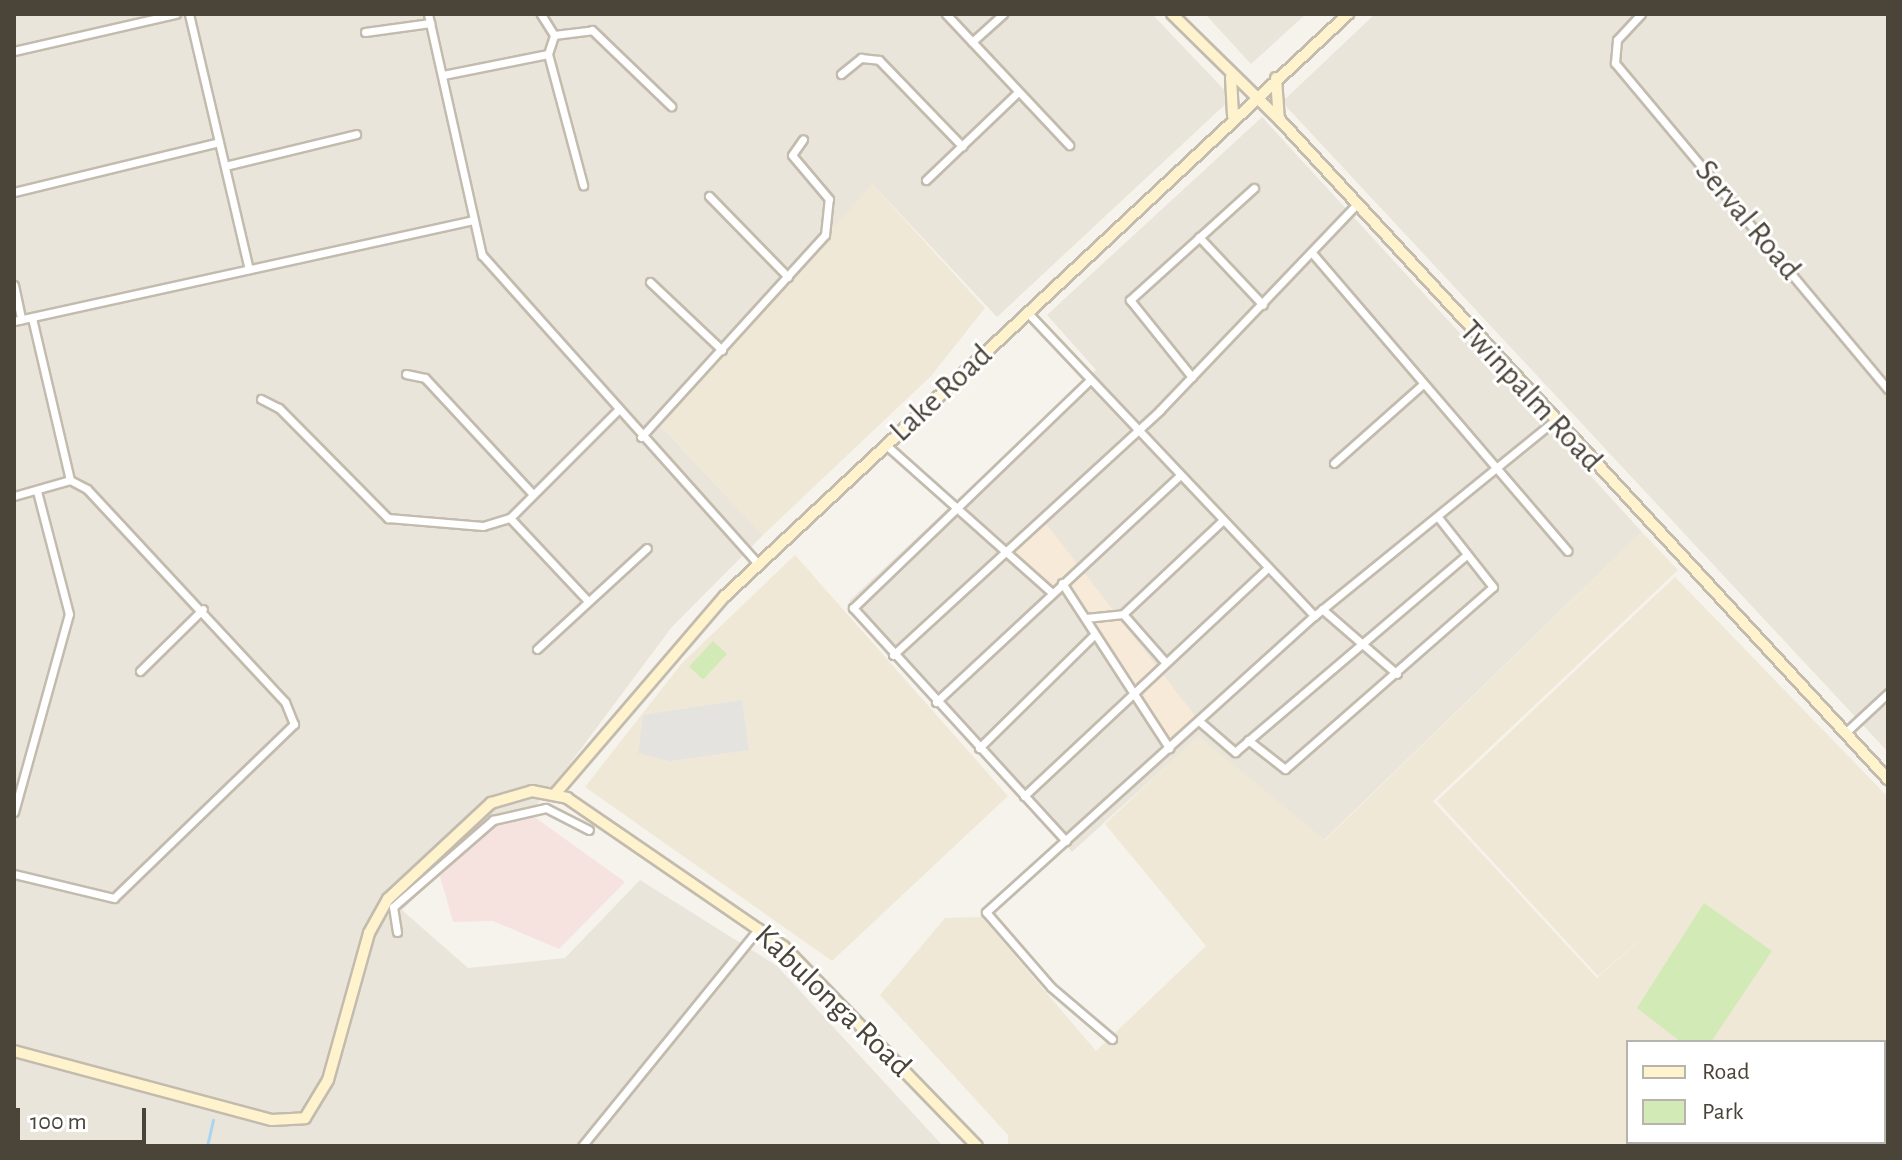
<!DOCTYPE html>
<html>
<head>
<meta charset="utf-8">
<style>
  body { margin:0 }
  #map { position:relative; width:1902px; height:1160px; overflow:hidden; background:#f6f3ec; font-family:"Alegreya Sans",sans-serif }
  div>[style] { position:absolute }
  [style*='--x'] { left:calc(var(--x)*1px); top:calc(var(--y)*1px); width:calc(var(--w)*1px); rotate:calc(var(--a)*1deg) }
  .residential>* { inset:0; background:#eae5da }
  .commercial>* { inset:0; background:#f7ead8 }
  .education>* { inset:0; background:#efe8d6 }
  .medical>* { inset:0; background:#f6e3e0 }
  .green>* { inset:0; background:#d2eab5; transform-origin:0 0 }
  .parking>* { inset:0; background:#e5e3e0 }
  .stream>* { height:3px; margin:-1.5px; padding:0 1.5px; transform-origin:1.5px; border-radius:1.5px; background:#a9d4f2 }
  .roads { filter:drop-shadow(2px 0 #c2bbae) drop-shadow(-2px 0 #c2bbae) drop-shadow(0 2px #c2bbae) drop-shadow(0 -2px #c2bbae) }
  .street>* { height:7px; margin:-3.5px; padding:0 3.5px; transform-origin:3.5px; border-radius:3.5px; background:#fff }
  .secondary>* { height:10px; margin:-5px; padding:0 5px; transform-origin:5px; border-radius:5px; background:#fff3cd }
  span { translate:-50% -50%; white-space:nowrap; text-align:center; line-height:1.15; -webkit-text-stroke:6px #fff; paint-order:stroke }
  .street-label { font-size:32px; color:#4b4439 }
  .frame { position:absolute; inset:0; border:16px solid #4b4439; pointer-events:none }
  .legend { position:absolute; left:1626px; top:1040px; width:260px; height:104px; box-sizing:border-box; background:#fff; border:2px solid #b7b4b0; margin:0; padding:10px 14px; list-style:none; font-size:24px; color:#4b4439 }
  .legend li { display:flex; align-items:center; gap:16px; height:40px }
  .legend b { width:40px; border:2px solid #b7b4b0 }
  .scale { position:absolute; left:16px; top:1108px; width:130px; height:36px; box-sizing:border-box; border:4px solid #4b4439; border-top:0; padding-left:10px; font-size:24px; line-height:28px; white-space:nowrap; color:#4b4439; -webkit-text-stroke:6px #fff; paint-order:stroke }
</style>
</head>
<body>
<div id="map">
  <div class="residential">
    <div style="clip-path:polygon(14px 14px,1152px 14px,1232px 98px,997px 317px,873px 185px,660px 425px,763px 535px,671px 628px,548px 793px,534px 807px,500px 815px,402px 910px,468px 968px,565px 958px,640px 880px,777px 966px,943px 1146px,14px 1146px)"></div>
    <div style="clip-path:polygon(1205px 14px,1306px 14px,1251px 64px)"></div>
    <div style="clip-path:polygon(1375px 14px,1888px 14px,1888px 752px,1282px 102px)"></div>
    <div style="clip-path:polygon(1262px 117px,1642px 532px,1324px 840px,1198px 737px,1072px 852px,849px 601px,1096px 370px,1047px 315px)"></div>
  </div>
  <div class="commercial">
    <div style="clip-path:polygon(1041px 517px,1199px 721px,1169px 748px,1062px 584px,1052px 593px,1005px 552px)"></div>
  </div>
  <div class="education">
    <div style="clip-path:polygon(872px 184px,985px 308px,931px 376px,763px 535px,660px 425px)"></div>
    <div style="clip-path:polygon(evenodd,1642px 532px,1678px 570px,1433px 801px,1597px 978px,1658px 924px,1598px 976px,1437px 801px,1675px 577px,1888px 797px,1888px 1146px,1008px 1146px,1008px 1135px,880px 995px,945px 918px,982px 917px,1096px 1051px,1206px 946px,1105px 824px,1198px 736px,1325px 840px,1642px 532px,1628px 1042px,1884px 1042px,1884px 1142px,1628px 1142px,1628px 1042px)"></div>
    <div style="clip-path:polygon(795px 555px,1008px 796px,832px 961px,585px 787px,682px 663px)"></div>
  </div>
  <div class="medical">
    <div style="clip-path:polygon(533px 816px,625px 882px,559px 949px,493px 921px,453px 922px,440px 876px,500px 821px)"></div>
  </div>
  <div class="green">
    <div style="left:713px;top:641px;width:19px;height:35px;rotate:43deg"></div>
    <div style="clip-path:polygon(1704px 903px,1772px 951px,1711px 1042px,1681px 1042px,1637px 1008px)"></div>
  </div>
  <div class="parking">
    <div style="clip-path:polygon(742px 700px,749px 750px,670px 761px,638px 753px,643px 715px)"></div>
  </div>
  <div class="stream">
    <div style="--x:207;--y:1146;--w:27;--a:-77"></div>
  </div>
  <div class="roads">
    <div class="street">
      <div style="--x:189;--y:14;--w:262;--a:76.8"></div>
      <div style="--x:428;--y:14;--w:247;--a:77.4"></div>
      <div style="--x:482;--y:255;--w:416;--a:48.2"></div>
      <div style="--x:946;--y:14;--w:180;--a:46.8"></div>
      <div style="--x:1641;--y:14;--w:35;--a:133"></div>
      <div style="--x:1617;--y:40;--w:23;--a:95"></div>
      <div style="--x:1615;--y:63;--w:425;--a:50.1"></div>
      <div style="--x:365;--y:32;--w:66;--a:-7.9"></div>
      <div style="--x:554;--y:35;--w:38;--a:-7"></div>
      <div style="--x:592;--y:30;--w:110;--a:43.9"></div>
      <div style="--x:972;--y:42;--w:42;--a:-42.1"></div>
      <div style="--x:14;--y:51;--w:166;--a:-12.9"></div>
      <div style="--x:548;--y:54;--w:136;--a:75"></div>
      <div style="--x:841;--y:74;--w:26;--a:-39"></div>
      <div style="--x:861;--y:58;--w:18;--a:6"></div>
      <div style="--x:879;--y:60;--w:120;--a:46"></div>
      <div style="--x:443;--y:75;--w:107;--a:-11.3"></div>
      <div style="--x:548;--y:54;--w:20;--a:-72"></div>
      <div style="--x:554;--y:35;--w:25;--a:-122"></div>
      <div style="--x:225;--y:166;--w:135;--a:-13.7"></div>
      <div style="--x:926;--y:180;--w:127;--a:-43.7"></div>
      <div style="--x:14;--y:192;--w:211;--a:-13.7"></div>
      <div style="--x:709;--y:196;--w:113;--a:45.7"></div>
      <div style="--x:1199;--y:237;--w:93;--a:46.7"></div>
      <div style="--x:1313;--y:254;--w:391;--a:49.4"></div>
      <div style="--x:650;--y:282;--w:99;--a:43.4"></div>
      <div style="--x:14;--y:285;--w:35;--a:78"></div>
      <div style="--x:1027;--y:312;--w:418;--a:46.6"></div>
      <div style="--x:32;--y:318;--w:166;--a:76.8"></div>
      <div style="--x:14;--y:321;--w:470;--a:-12.4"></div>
      <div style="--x:406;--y:374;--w:19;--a:12"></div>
      <div style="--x:425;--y:378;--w:157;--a:47.1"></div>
      <div style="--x:1192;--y:377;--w:99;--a:-128.8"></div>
      <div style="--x:1130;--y:300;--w:167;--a:-42.1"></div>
      <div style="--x:261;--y:399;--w:20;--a:27"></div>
      <div style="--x:279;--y:408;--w:155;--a:45.3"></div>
      <div style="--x:388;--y:518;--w:95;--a:4.8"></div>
      <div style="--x:483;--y:526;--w:28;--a:-17"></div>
      <div style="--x:510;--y:518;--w:153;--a:-45"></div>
      <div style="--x:641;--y:437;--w:273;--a:-47.7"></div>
      <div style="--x:825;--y:235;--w:36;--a:-84"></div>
      <div style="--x:829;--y:199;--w:57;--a:-130.1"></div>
      <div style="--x:792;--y:155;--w:19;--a:-55"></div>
      <div style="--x:886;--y:445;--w:222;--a:41.7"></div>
      <div style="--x:1334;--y:463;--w:119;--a:-41.6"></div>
      <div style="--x:14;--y:496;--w:58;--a:-15.9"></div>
      <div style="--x:70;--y:480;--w:19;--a:28"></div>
      <div style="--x:87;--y:489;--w:291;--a:47.1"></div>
      <div style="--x:285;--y:702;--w:24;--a:68"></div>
      <div style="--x:294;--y:724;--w:250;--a:136"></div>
      <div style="--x:114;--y:898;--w:103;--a:-166.5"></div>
      <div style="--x:510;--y:518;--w:114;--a:46.8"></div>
      <div style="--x:1062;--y:583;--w:197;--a:57"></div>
      <div style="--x:1322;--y:609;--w:99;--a:40.9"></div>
      <div style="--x:1123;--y:614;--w:136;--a:-43.2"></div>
      <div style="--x:1086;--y:618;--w:37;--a:-6"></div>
      <div style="--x:1123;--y:614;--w:64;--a:48.8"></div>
      <div style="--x:537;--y:649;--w:149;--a:-42.6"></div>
      <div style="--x:893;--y:655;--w:362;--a:-42.5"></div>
      <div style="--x:1160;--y:410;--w:284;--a:-46.3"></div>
      <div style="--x:140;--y:671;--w:88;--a:-44.5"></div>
      <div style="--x:936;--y:702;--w:332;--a:-42.9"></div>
      <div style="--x:1199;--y:721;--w:48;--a:40.7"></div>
      <div style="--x:1235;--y:752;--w:301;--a:-40.4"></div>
      <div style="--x:1845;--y:733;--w:59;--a:-42.9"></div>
      <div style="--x:1248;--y:740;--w:47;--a:38.1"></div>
      <div style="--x:1285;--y:769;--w:276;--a:-41.2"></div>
      <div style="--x:1493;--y:587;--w:89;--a:-128.2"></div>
      <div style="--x:979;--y:748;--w:160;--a:-44.5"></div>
      <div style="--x:1024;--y:796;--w:334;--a:-43.1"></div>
      <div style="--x:14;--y:812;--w:205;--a:-74.5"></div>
      <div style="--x:69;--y:614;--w:127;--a:-104.6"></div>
      <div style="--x:1066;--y:841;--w:316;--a:-132.4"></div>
      <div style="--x:853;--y:608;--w:327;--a:-43.9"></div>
      <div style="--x:397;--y:932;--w:25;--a:-99"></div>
      <div style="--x:393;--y:907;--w:133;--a:-41"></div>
      <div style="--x:493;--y:820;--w:54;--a:-12.8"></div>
      <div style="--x:546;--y:808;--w:48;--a:27.1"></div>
      <div style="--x:1112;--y:1039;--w:80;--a:-139.6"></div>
      <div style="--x:1051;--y:987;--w:99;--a:-130.9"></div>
      <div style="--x:986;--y:912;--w:442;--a:-42.1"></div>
      <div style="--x:1314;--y:616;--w:311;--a:-39.1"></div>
      <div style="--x:582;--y:1146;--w:281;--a:-50.9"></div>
    </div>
    <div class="secondary">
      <div style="--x:1172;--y:14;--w:151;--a:44.5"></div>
      <div style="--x:1280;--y:120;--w:897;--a:47.31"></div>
      <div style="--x:1231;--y:77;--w:39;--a:87"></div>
      <div style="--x:1276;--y:78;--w:39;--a:86"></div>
      <div style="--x:555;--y:794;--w:261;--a:-49.4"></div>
      <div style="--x:725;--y:596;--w:853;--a:-43.05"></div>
      <div style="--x:14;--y:1051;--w:267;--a:15"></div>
      <div style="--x:272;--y:1120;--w:33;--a:-3"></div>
      <div style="--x:305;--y:1118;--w:44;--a:-58.8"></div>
      <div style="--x:328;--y:1080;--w:153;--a:-74.4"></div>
      <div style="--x:369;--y:933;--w:39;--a:-61"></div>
      <div style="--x:388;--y:899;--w:141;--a:-43"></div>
      <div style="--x:491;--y:803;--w:43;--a:-16.3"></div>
      <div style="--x:532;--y:791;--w:36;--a:11"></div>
      <div style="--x:567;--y:798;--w:263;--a:34.5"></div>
      <div style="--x:784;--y:947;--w:277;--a:45.9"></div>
    </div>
  </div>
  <div class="street-label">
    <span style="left:1748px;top:220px;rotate:50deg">Serval Road</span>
    <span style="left:941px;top:393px;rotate:-43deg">Lake Road</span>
    <span style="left:1531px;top:396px;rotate:47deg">Twinpalm Road</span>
    <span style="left:833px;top:1001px;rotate:44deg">Kabulonga Road</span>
  </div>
  <div class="frame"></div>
  <ul class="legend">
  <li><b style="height:10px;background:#fff3cd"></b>Road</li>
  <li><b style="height:22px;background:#d2eab5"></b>Park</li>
  </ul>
  <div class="scale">100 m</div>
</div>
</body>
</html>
